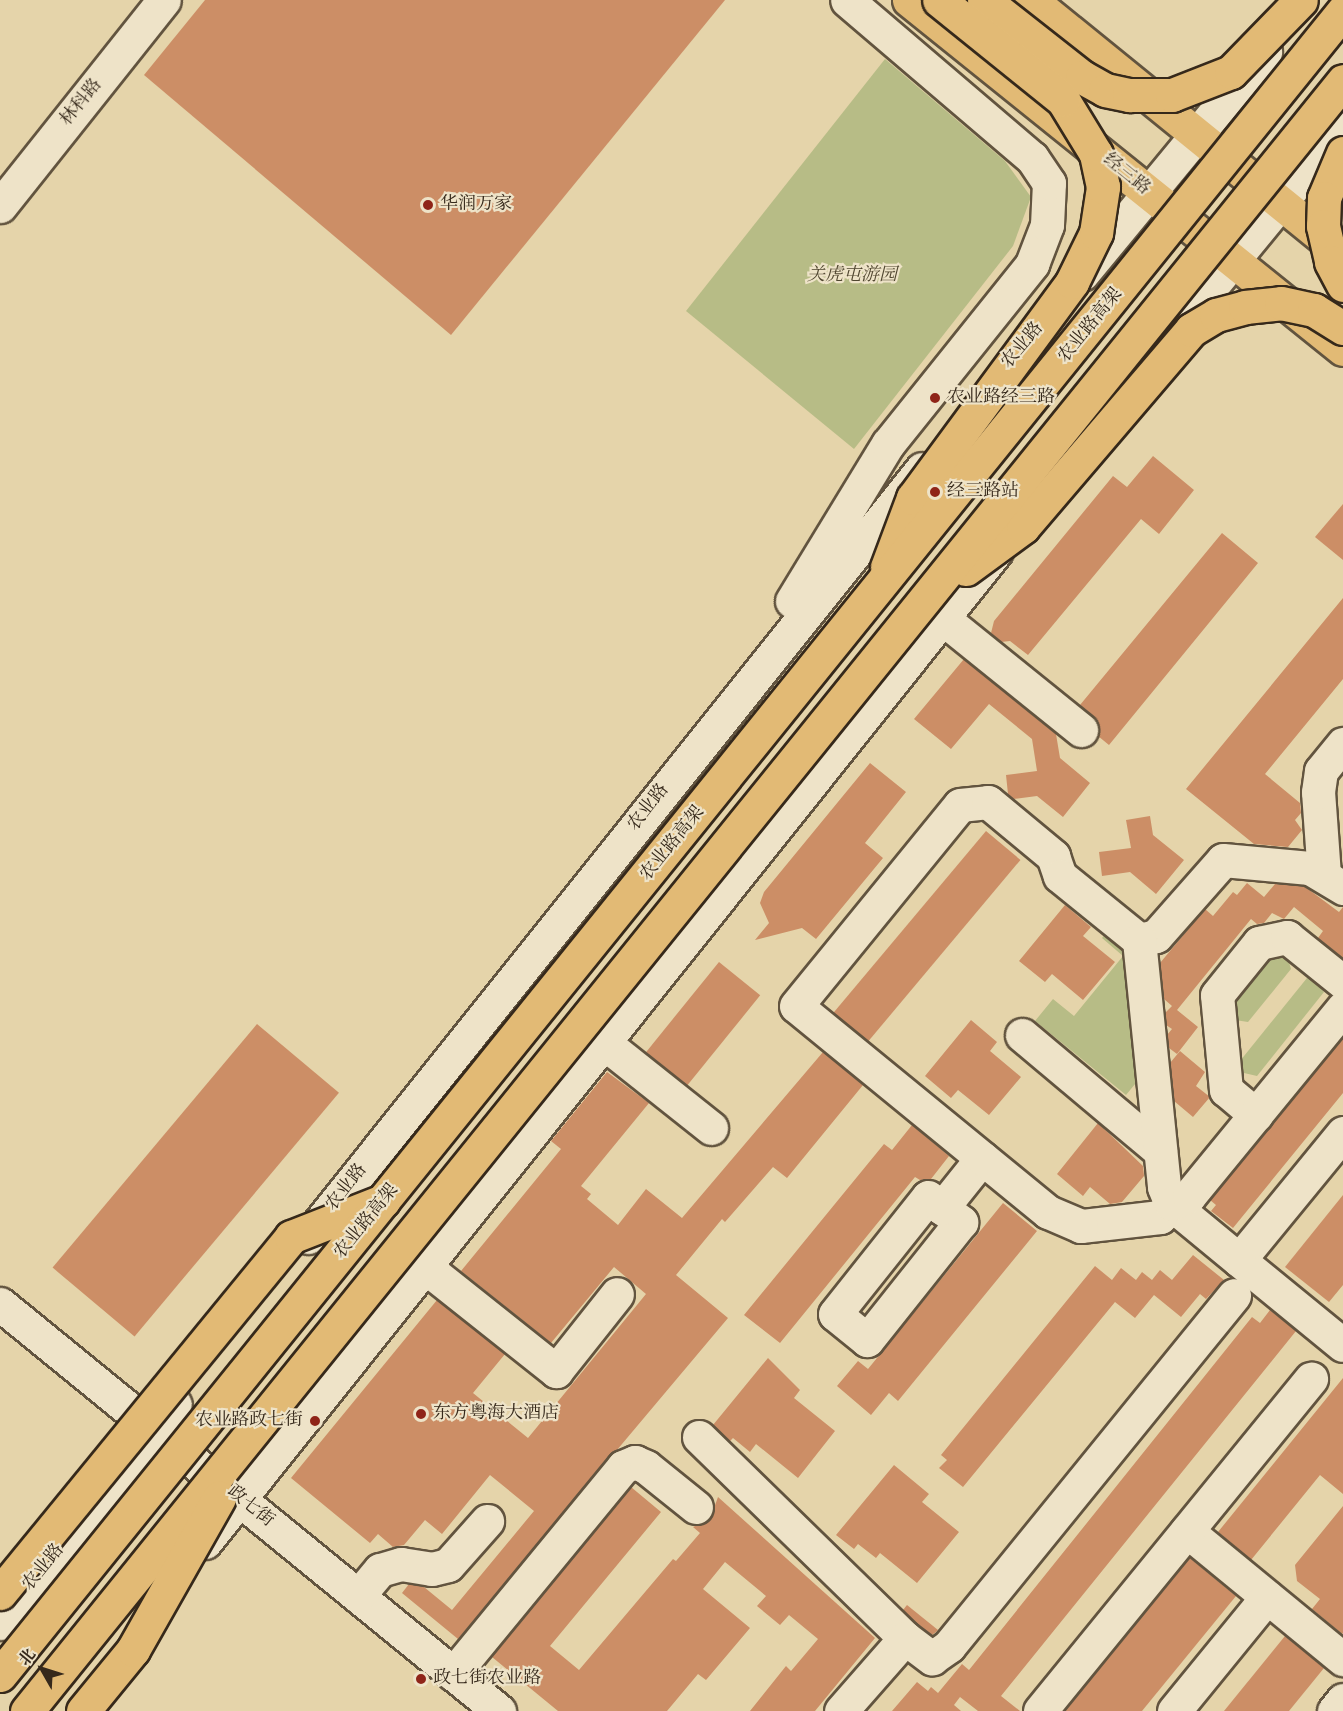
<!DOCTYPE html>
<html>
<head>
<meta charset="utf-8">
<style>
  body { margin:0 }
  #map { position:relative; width:1343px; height:1711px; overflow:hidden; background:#e5d4aa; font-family:Vollkorn,"Noto Serif SC",serif }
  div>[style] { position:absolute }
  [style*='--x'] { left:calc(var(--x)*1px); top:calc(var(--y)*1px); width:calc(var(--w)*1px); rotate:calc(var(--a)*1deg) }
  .green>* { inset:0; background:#b7bc86 }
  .building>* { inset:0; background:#cc8e66; transform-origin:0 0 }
  .roads { filter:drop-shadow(2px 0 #62543f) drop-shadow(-2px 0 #62543f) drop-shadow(0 2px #62543f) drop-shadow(0 -2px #62543f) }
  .minor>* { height:33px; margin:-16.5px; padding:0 16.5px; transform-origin:16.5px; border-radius:16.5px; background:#eee3c8 }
  .major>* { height:33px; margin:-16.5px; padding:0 16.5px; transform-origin:16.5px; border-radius:16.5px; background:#e2ba75 }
  .bridges { filter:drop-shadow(2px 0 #36291b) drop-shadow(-2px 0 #36291b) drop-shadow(0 2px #36291b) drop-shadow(0 -2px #36291b) }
  .highway-bridge>* { height:33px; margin:-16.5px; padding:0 16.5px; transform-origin:16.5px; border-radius:16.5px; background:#e2ba75 }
  .dots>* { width:16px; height:16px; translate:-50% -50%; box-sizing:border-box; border:3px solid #eee3c8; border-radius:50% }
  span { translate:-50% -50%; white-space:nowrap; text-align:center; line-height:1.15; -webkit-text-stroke:4.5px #eee3c8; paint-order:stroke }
  .street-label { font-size:18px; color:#36291b }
  .poi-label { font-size:18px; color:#36291b }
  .left { translate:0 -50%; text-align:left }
  .right { translate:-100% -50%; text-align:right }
  .park-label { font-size:18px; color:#504630; font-style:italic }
  .north { position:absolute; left:12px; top:1639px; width:60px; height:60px; -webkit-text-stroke:4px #eee3c8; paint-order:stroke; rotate:309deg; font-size:16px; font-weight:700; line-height:24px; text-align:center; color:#36291b }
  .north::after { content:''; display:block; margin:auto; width:21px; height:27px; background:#36291b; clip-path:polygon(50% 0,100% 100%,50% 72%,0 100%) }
</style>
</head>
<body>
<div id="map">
  <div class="green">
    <div style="clip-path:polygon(885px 59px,1005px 161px,1031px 197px,1013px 246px,854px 449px,686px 311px)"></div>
    <div style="clip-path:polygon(1107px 932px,1128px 949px,1140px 1078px,1126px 1095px,1035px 1021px,1053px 999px,1074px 1016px,1123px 956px,1102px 938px)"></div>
    <div style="clip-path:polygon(1279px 954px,1288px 959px,1291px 969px,1248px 1022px,1235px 1020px,1231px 1008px,1273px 955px)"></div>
    <div style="clip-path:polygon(1307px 978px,1312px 978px,1324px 992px,1257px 1076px,1244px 1073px,1240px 1061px)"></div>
  </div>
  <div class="building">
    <div style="clip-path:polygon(205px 0,725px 0,451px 335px,144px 75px)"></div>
    <div style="clip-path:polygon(1153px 456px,1194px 490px,1159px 534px,1141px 519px,1028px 655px,1010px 641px,1001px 642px,991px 633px,994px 621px,1113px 476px,1127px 487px)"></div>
    <div style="clip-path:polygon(1343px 504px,1343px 560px,1315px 537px)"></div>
    <div style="clip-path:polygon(1222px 533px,1258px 563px,1109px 745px,1098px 736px,1098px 723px,1080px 705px)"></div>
    <div style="clip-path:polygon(1343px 598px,1343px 679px,1265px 774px,1300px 803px,1301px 813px,1295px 820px,1302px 830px,1288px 847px,1254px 844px,1186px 789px)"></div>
    <div style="clip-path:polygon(964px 659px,1056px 734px,1060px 758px,1090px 783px,1063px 817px,1037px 796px,1013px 799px,1008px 794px,1006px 775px,1037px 771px,1032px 739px,989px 704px,951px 749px,914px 719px)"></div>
    <div style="clip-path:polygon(870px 763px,906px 792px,865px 843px,883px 858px,816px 939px,802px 928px,755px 940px,769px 923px,760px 903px,764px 892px)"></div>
    <div style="clip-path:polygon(1150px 816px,1153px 835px,1184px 860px,1156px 894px,1130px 872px,1102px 876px,1099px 852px,1131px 848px,1126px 820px)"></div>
    <div style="left:986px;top:831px;width:45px;height:237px;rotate:40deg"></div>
    <div style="clip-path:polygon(1247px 883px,1264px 897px,1275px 884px,1304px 886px,1339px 912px,1343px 907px,1343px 958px,1318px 938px,1323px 931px,1294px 907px,1284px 919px,1272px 913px,1264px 923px,1257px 924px,1251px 919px,1177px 1010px,1198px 1027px,1177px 1054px,1169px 1048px,1167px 1035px,1172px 1029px,1166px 1025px,1165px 1013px,1172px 1006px,1164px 999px,1160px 963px,1205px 909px,1213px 916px,1233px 892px,1237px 895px)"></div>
    <div style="clip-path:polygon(1065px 905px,1091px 927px,1083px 936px,1115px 962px,1083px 1000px,1052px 974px,1045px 982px,1019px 961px)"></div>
    <div style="left:719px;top:962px;width:53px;height:116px;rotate:39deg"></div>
    <div style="clip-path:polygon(971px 1020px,997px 1042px,990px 1051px,1021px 1077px,989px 1115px,958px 1090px,951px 1098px,925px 1076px)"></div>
    <div style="left:257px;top:1024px;width:107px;height:318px;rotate:40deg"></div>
    <div style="clip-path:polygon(1343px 1038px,1343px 1093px,1233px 1228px,1211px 1211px,1216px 1205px,1210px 1200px)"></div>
    <div style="clip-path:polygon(1180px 1051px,1205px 1072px,1196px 1086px,1210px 1097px,1193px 1117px,1174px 1101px,1170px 1063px)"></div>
    <div style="clip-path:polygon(823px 1052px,863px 1085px,787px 1178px,773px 1167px,725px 1222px,722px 1219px,676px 1275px,728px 1318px,458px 1639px,402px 1593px,409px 1584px,424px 1587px,452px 1610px,534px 1511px,490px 1475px,442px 1534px,425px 1520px,404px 1545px,393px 1547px,378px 1534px,370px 1543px,291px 1478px,437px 1300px,505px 1354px,473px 1393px,528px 1438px,646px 1294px,614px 1267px,551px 1343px,461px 1271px,561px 1149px,551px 1141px,607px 1072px,649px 1103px,581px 1186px,591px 1194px,587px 1199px,618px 1225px,646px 1189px,682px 1218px)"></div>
    <div style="clip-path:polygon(1098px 1123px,1143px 1166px,1144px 1176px,1122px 1202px,1110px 1204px,1090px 1187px,1083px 1196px,1057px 1174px)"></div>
    <div style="clip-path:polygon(912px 1125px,949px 1156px,931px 1179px,920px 1180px,915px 1177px,780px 1343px,744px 1315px,884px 1144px,892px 1150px)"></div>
    <div style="clip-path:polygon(1343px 1195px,1343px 1285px,1329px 1302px,1285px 1267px)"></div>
    <div style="clip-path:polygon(1003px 1203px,1037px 1231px,898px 1401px,889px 1393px,871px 1415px,837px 1386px,858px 1361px,868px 1369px)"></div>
    <div style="clip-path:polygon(1193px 1255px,1224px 1280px,1206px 1299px,1200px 1294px,1181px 1317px,1154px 1295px,1135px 1318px,1115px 1302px,963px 1487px,939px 1468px,947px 1460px,941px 1455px,1095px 1266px,1112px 1280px,1121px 1268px,1136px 1280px,1142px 1272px,1152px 1280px,1160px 1270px,1172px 1280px)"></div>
    <div style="clip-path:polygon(1270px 1310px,1296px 1331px,1001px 1696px,1020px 1711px,978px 1711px,960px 1697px,954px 1705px,961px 1711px,892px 1711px,917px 1682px,928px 1691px,931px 1687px,938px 1693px,962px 1664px,969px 1670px,1252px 1317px,1260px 1323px)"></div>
    <div style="clip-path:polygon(768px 1358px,800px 1390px,794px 1398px,835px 1431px,798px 1478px,756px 1444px,750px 1452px,733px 1438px,730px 1441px,713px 1425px)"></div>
    <div style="clip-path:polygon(1343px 1378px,1343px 1494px,1320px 1475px,1251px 1560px,1218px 1532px)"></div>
    <div style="clip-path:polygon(894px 1465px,929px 1494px,922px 1502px,959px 1532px,917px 1583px,880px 1553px,876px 1558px,858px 1544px,854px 1549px,836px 1535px)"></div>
    <div style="clip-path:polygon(631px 1487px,661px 1512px,550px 1646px,579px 1670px,673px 1559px,676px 1561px,700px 1533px,693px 1527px,710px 1519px,718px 1497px,875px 1638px,815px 1711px,750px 1711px,786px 1666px,791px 1671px,818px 1639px,789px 1615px,780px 1625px,757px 1606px,766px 1596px,725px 1562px,703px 1589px,750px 1628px,706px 1680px,698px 1674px,667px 1711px,558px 1711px,492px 1657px)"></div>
    <div style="clip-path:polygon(1343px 1506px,1343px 1633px,1342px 1634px,1312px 1609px,1320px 1599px,1297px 1581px,1295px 1565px)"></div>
    <div style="clip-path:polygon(1190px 1558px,1236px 1596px,1142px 1711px,1065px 1711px)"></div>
    <div style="clip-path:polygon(907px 1605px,938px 1630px,936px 1632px,932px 1635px,917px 1624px,903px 1610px)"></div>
    <div style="clip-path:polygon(1285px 1636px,1324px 1668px,1289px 1711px,1224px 1711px)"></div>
  </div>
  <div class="roads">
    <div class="minor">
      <div style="--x:0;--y:206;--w:263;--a:-51.5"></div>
      <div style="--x:1082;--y:274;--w:288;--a:-50.5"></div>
      <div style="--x:1165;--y:343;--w:281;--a:-50.6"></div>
      <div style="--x:792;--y:601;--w:184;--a:-58.6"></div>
      <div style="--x:888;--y:444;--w:231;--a:-51.3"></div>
      <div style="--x:1032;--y:264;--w:42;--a:-69"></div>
      <div style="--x:1047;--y:225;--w:42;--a:-87.3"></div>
      <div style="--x:1049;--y:183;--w:30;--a:-124"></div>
      <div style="--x:1032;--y:158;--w:243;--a:-139.5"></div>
      <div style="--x:941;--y:617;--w:180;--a:38.9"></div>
      <div style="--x:1324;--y:875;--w:83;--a:-94.1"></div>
      <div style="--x:1318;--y:792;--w:21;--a:-82"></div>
      <div style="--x:1321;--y:771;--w:35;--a:-51"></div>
      <div style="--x:1139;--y:940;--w:17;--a:-13"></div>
      <div style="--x:1156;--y:936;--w:101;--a:-48.6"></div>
      <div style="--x:1223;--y:860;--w:87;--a:5.3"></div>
      <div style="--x:1310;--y:868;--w:39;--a:31"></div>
      <div style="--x:1022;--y:1035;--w:180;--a:40"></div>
      <div style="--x:603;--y:1042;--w:138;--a:38.5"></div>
      <div style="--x:1256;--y:1115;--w:39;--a:-140"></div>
      <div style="--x:1226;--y:1090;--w:95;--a:-95.4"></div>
      <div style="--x:1217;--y:995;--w:67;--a:-51.1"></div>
      <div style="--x:1259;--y:943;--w:29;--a:-12"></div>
      <div style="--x:1287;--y:937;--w:72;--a:38.8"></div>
      <div style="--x:1343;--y:1133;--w:164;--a:129.3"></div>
      <div style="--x:1239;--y:1260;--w:134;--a:39.3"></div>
      <div style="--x:942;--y:1208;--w:24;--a:36"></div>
      <div style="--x:961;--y:1222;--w:151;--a:128.5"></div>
      <div style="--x:867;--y:1340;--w:41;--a:-140.9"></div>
      <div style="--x:835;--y:1314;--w:149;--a:-51.5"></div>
      <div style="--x:928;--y:1197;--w:18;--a:38"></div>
      <div style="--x:942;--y:1208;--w:64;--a:-51.3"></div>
      <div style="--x:308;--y:1237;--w:983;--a:-51.36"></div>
      <div style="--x:1239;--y:1260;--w:88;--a:-140.5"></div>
      <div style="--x:1171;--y:1204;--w:17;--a:130"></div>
      <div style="--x:1160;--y:1217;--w:80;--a:173.5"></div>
      <div style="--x:1081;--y:1226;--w:36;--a:-157"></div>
      <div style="--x:1048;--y:1212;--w:325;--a:-140.7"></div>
      <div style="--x:796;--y:1006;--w:259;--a:-50.8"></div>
      <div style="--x:960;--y:805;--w:28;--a:-6"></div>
      <div style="--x:988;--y:802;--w:85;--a:39.7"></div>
      <div style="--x:1053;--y:856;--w:21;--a:71"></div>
      <div style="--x:1060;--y:876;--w:102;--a:39"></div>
      <div style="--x:1139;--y:940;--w:248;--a:84.2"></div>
      <div style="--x:1164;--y:1187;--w:18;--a:68"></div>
      <div style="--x:1171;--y:1204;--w:20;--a:-24"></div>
      <div style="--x:1189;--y:1196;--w:243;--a:-50.7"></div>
      <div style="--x:424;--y:1266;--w:169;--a:38.5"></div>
      <div style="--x:556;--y:1371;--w:98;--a:-51.6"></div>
      <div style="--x:0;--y:1304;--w:644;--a:39.2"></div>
      <div style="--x:699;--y:1437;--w:288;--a:44.3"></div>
      <div style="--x:1187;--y:1531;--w:202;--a:39.4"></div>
      <div style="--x:205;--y:1542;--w:1268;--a:-51.4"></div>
      <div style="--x:358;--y:1596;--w:34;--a:-50"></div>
      <div style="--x:380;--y:1570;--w:22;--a:-16"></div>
      <div style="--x:401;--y:1564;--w:31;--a:9"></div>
      <div style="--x:432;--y:1569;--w:16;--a:-14"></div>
      <div style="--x:448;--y:1565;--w:59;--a:-48.4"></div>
      <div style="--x:0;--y:1623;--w:280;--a:-51.4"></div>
      <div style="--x:453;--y:1674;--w:268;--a:-50.6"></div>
      <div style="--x:623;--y:1467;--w:13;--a:-23"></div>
      <div style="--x:635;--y:1462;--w:12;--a:24"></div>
      <div style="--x:646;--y:1467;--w:64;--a:38.7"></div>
      <div style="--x:841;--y:1711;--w:97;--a:-48.8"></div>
      <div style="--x:905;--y:1638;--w:34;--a:37"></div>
      <div style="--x:932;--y:1658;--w:21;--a:-35"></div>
      <div style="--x:949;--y:1646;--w:452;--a:-50.9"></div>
      <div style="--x:1040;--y:1711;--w:429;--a:-50.8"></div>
      <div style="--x:1174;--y:1711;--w:147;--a:-50.8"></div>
      <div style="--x:1334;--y:1711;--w:14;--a:-51"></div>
    </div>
    <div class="major">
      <div style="--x:909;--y:0;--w:557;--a:38.8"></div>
      <div style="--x:1031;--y:0;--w:401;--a:39.1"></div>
    </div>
  </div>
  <div class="bridges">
    <div class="highway-bridge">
      <div style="--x:984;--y:0;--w:125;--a:38.2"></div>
      <div style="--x:1082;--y:77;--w:26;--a:29"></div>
      <div style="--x:1105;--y:90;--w:25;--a:12"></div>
      <div style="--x:1129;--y:95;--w:43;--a:0"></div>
      <div style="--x:1172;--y:95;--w:63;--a:-21.3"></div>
      <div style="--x:1231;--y:72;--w:100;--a:-45.8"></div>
      <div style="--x:1343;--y:153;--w:49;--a:112.9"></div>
      <div style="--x:1324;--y:198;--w:28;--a:92"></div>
      <div style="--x:1323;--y:226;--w:37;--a:77"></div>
      <div style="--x:1331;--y:262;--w:26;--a:62"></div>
      <div style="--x:887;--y:567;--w:74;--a:-69.4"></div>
      <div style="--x:913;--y:498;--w:268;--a:-53.6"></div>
      <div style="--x:1072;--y:282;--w:55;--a:-63.9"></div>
      <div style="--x:1096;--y:233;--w:47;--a:-81.3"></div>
      <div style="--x:1103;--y:187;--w:34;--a:-102"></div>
      <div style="--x:1096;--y:154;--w:63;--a:-121.4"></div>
      <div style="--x:1063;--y:100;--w:159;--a:-141.1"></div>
      <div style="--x:966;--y:569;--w:71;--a:-36.4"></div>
      <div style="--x:1023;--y:527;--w:259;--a:-49.5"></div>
      <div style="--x:1191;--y:330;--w:29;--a:-31"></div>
      <div style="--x:1216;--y:315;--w:30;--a:-15"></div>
      <div style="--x:1245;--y:307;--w:36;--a:-6"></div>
      <div style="--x:1281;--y:303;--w:34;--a:12"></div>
      <div style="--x:1314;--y:310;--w:34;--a:32"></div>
      <div style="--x:0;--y:1593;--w:460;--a:-50.7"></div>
      <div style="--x:291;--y:1237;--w:99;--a:-21.4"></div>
      <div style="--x:0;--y:1675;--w:2138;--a:-51.09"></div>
      <div style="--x:27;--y:1711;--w:2095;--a:-51.08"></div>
      <div style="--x:83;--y:1711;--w:79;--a:-50.7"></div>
      <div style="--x:133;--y:1650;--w:175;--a:-60.5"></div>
    </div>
  </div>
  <div class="dots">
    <div style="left:428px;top:205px;background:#8f2418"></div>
    <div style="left:935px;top:398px;background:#8f2418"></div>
    <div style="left:935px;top:492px;background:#8f2418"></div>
    <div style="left:421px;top:1414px;background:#8f2418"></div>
    <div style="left:315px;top:1421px;background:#8f2418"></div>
    <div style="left:421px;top:1679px;background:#8f2418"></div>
  </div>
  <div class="street-label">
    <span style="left:82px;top:103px;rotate:-51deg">林科路</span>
    <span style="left:1126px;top:175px;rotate:39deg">经三路</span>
    <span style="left:1091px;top:326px;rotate:-51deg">农业路高架</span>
    <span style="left:1023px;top:346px;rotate:-50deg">农业路</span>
    <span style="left:649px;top:808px;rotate:-52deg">农业路</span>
    <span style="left:673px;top:844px;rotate:-51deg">农业路高架</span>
    <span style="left:347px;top:1188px;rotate:-52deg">农业路</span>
    <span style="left:367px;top:1222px;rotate:-51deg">农业路高架</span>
    <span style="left:250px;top:1507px;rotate:39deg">政七街</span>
    <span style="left:44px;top:1568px;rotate:-51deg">农业路</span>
  </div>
  <div class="poi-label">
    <span class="left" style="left:440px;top:205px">华润万家</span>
    <span class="left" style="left:947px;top:398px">农业路经三路</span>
    <span class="left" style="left:947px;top:492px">经三路站</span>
    <span class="left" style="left:433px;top:1414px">东方粤海大酒店</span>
    <span class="right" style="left:303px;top:1421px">农业路政七街</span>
    <span class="left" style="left:433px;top:1679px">政七街农业路</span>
  </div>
  <div class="park-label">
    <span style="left:852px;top:276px">关虎屯游园</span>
  </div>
  <div class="north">北</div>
</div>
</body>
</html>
